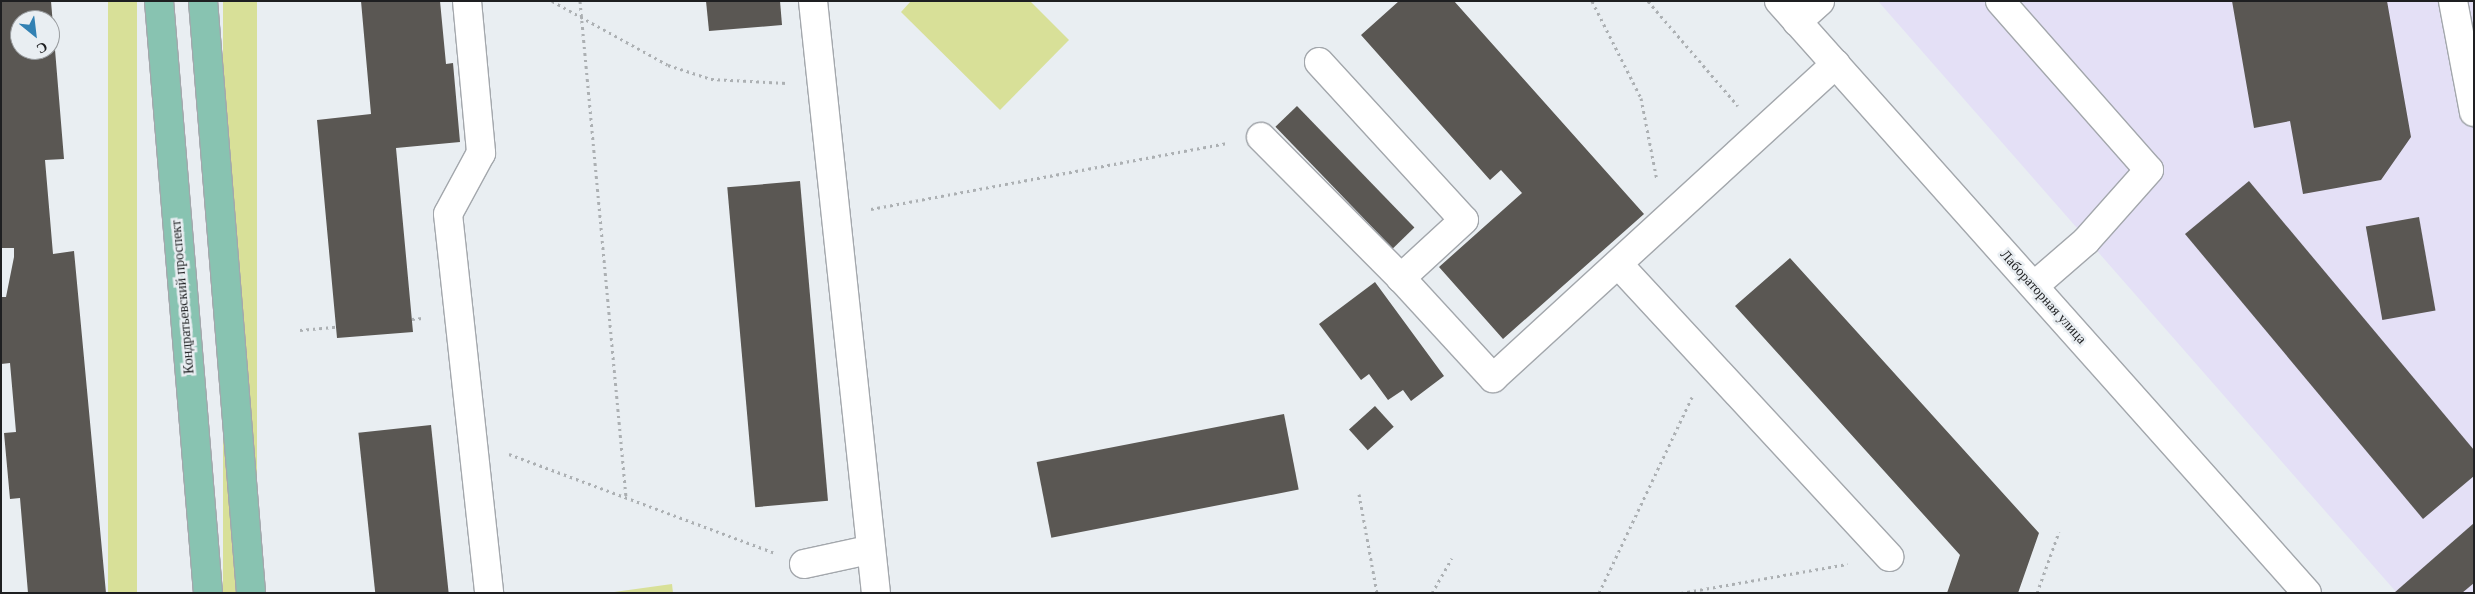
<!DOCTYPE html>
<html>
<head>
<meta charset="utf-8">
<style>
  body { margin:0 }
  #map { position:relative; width:2475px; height:594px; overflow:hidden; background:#e9eef2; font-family:"Times New Roman",serif }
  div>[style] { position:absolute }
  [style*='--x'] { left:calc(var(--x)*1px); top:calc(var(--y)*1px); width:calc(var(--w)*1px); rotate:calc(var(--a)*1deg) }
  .industrial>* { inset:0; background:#e4e0f6 }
  .green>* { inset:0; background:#d8e098; transform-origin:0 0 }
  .building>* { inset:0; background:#5a5753; transform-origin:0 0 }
  .path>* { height:3px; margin-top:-1.5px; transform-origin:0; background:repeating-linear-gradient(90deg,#acb0b3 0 2.5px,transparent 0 6.5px) }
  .roads { filter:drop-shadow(1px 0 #a3a7ac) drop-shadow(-1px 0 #a3a7ac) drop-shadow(0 1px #a3a7ac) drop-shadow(0 -1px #a3a7ac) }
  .minor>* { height:28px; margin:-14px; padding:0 14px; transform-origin:14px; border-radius:14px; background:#fff }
  .major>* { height:28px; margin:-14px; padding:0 14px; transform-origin:14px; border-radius:14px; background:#88c3b1 }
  span { translate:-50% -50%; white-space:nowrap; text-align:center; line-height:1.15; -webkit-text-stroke:5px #e9eef2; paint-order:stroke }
  .street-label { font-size:14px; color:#1e1f21 }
  .frame { position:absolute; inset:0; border:2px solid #1e1f21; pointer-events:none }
  .north { position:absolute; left:10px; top:10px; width:50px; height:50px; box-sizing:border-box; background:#e9eef2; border:1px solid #989b9e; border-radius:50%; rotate:151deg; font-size:14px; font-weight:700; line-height:20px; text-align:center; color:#1e1f21 }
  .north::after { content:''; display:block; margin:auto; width:18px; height:22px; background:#3281b3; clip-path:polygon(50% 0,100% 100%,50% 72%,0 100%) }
</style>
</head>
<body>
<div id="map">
  <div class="industrial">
    <div style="clip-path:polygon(1878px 1px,2474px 1px,2474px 593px,2397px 593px)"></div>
  </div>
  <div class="green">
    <div style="left:108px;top:1px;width:29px;height:594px"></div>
    <div style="left:223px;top:1px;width:34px;height:594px"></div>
    <div style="clip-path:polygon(911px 1px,1030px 1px,1069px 40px,1000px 110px,901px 12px)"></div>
    <div style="clip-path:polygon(672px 584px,673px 593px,607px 593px)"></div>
  </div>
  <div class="building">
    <div style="clip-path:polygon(evenodd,1px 1px,51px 1px,64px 159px,45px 160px,53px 254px,74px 251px,106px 593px,28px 593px,20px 498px,10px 499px,4px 433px,16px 432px,10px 363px,1px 364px,1px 297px,6px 297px,14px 257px,14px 248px,1px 248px,1px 1px,20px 20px,50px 20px,50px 50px,20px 50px,20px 20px)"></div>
    <div style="clip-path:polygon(361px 1px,440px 1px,446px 64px,453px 63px,460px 142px,396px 148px,413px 332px,337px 338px,317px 120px,371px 114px)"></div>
    <div style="clip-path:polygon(706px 1px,780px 1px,782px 25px,709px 31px)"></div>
    <div style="clip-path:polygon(1399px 1px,1454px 1px,1644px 214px,1503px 339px,1439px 267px,1522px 193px,1501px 170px,1490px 180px,1361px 35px)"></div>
    <div style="clip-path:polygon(2232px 1px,2387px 1px,2411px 137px,2381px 180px,2303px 194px,2290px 121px,2254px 128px)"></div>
    <div style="left:1297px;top:106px;width:169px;height:30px;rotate:46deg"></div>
    <div style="left:800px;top:181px;width:321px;height:73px;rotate:85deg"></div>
    <div style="clip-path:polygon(2249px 181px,2474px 450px,2474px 476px,2423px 519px,2185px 234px)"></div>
    <div style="left:2419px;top:217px;width:95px;height:54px;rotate:80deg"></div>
    <div style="clip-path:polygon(1790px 258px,2039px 533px,2018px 593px,1947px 593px,1960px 555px,1735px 306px)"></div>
    <div style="clip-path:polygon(1375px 282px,1444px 376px,1411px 401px,1403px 390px,1388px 400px,1369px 374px,1361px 380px,1319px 324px)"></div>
    <div style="left:1375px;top:406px;width:28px;height:35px;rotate:48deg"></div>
    <div style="left:1284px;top:414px;width:77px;height:252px;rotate:79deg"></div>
    <div style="left:431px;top:425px;width:169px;height:73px;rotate:84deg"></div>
    <div style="clip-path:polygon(2474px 523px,2474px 583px,2462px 593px,2394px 593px)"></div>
  </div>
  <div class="path">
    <div style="--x:552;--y:1;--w:132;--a:28.9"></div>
    <div style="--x:668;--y:65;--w:45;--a:18"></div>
    <div style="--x:711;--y:79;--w:76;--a:3"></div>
    <div style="--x:580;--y:1;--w:498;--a:84.7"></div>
    <div style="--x:1592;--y:1;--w:109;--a:63.2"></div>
    <div style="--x:1641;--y:98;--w:84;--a:79"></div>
    <div style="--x:1648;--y:1;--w:138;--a:49.4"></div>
    <div style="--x:871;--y:209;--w:361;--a:-10.5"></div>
    <div style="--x:412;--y:319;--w:11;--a:-5"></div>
    <div style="--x:300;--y:330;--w:36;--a:-5"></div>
    <div style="--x:509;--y:454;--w:282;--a:20.4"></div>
    <div style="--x:1359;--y:494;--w:101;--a:79.7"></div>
    <div style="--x:1432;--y:593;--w:40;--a:-60.3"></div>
    <div style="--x:1599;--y:593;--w:217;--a:-64.6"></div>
    <div style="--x:1681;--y:593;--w:169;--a:-9.9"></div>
    <div style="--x:2037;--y:593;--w:65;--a:-70.2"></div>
  </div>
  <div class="roads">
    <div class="minor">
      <div style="--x:467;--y:1;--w:153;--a:84.7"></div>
      <div style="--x:481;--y:153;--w:69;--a:118.4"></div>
      <div style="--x:448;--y:214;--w:381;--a:83.8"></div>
      <div style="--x:813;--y:1;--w:595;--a:83.93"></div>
      <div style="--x:1779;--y:1;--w:793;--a:48.27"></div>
      <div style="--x:2000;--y:1;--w:225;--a:48.6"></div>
      <div style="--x:2149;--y:170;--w:95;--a:131.6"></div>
      <div style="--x:2086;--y:241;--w:69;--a:139.1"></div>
      <div style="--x:2453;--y:1;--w:113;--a:79.3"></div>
      <div style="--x:1797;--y:22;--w:31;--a:-42"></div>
      <div style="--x:1319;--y:62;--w:214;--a:47.5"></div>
      <div style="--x:1464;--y:220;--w:86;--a:137.4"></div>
      <div style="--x:1401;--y:278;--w:136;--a:47.4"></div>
      <div style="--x:1493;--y:378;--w:465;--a:-42.5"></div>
      <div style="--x:1261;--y:137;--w:199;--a:45.2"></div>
      <div style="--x:1619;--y:265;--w:398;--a:47.2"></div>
      <div style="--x:804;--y:564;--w:66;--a:-12.2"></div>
    </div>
    <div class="major">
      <div style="--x:159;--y:1;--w:594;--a:85.27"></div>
      <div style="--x:203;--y:1;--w:594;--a:85.36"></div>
    </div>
  </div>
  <div class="street-label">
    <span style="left:183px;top:297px;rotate:-95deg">Кондратьевский проспект</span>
    <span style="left:2043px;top:297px;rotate:48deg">Лабораторная улица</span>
  </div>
  <div class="frame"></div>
  <div class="north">С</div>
</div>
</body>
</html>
